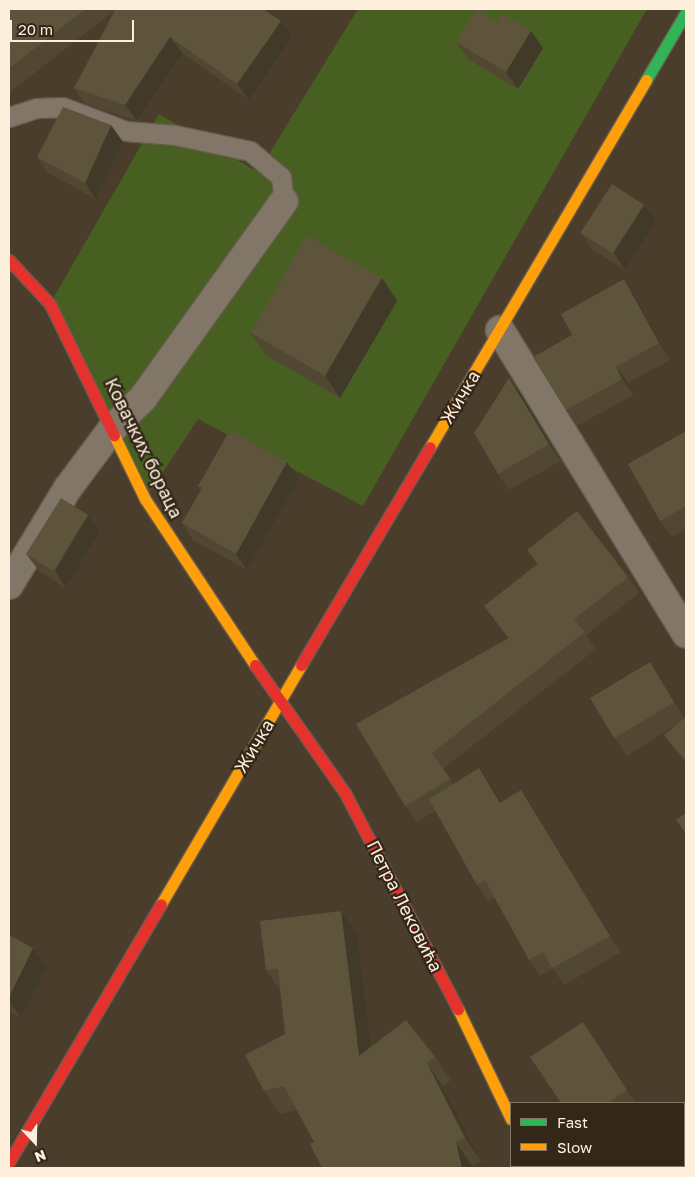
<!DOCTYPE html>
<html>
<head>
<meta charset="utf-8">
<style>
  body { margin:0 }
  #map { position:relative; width:695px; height:1177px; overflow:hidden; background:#4a3d2c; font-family:"Golos Text",sans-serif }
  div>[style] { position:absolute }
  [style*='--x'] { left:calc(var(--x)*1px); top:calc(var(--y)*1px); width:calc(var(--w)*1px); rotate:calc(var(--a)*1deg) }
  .green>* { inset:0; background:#476021 }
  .roads { filter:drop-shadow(1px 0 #685c4d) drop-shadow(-1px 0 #685c4d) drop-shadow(0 1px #685c4d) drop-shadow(0 -1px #685c4d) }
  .lane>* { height:19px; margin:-9.5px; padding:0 9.5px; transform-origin:9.5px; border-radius:9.5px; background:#817668 }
  .street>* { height:28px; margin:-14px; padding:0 14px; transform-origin:14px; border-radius:14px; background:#817668 }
  .fast>* { height:11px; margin:-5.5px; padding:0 5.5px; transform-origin:5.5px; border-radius:5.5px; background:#30b455 }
  .slow>* { height:11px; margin:-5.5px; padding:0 5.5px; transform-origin:5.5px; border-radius:5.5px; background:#ff9f0a }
  .jam>* { height:11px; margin:-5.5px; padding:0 5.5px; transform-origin:5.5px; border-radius:5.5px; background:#e5322d }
  .wall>* { inset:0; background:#514733 }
  .shaded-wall>* { inset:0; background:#423a29 }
  .building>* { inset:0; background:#5e533b; transform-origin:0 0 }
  span { translate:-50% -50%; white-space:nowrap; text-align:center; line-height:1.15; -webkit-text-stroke:4.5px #33271a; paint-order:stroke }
  .street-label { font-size:18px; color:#feeedc }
  .frame { position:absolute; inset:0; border:10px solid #feeedc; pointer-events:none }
  .legend { position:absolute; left:510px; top:1102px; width:175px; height:65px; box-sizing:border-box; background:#33271a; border:1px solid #847768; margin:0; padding:6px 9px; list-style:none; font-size:15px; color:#feeedc }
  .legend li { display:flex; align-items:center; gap:10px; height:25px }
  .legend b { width:25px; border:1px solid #847768 }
  .north { position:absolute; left:10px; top:1117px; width:50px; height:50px; -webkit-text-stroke:4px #33271a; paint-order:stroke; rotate:159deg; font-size:14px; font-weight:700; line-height:20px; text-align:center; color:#feeedc }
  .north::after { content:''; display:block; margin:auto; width:18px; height:22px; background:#feeedc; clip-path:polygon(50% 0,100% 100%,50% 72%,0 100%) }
  .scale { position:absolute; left:10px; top:20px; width:124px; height:22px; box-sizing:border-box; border:2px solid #feeedc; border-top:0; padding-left:6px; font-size:15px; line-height:18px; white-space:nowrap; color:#feeedc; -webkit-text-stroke:4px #33271a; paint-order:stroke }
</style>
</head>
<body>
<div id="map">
  <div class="green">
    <div style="clip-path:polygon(358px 9px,647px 9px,363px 506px,198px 419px,145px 499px,50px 304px,159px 114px,258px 172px)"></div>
  </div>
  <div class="roads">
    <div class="lane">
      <div style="--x:9;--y:117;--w:29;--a:-18"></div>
      <div style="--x:37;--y:108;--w:25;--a:-2"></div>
      <div style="--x:62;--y:107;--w:68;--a:20.6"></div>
      <div style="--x:126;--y:131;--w:49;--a:4.7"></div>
      <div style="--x:175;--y:135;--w:77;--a:12"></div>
      <div style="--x:250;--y:151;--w:40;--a:40"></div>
      <div style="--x:281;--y:177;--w:24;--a:83"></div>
      <div style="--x:583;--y:1168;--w:4;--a:-34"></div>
    </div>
    <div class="street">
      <div style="--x:500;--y:330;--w:356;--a:58.5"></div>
      <div style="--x:9;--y:585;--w:114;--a:-58.7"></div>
      <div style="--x:68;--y:488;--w:74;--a:-53.3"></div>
      <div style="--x:112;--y:429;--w:44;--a:-45"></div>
      <div style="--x:143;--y:398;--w:242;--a:-54.4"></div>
      <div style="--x:534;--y:1166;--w:2;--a:63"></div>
    </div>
    <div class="fast">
      <div style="--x:646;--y:80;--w:79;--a:-59.5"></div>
    </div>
    <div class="slow">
      <div style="--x:114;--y:435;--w:71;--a:64.2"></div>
      <div style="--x:145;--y:499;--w:199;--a:56.5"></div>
      <div style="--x:430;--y:447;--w:426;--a:-59.5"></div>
      <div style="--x:161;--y:904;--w:277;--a:-59.6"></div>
      <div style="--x:458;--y:1009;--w:122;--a:64.3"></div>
    </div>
    <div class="jam">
      <div style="--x:9;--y:260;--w:60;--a:47"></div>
      <div style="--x:50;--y:304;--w:146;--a:64"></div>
      <div style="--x:255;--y:665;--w:156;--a:54.9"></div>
      <div style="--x:345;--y:793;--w:244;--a:62.4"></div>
      <div style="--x:301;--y:665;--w:253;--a:-59.4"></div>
      <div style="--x:9;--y:1162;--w:299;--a:-59.5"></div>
    </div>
  </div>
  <div class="wall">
    <div style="clip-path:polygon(9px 9px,263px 9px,292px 37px,249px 100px,182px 53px,137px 121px,85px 104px,74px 88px,114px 11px,9px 93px)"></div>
    <div style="clip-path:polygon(497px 22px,531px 31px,543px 48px,518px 89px,468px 59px,456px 42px)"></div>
    <div style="clip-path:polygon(123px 142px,96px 199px,48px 173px,37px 157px)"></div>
    <div style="clip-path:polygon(644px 205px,656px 221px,625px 270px,593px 250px,581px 233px)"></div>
    <div style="clip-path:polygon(382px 278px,397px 301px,340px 398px,266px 355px,250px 333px)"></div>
    <div style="clip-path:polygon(635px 296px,670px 360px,628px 383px,634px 395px,577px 426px,566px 410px,572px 335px)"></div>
    <div style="clip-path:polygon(521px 394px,561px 461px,509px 490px,498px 474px)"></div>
    <div style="clip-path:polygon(686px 431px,686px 529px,672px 537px,660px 521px)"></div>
    <div style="clip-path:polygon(299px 479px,247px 570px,193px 540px,182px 523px,201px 490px,198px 486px)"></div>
    <div style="clip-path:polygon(88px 515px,100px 531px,66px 588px,39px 571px,27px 555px)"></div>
    <div style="clip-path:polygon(527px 550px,628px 577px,639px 593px,586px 635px,596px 649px,443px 769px,453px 784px,490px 784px,501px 802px,521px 790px,532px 807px,621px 952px,564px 985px,553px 969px,540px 976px,529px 960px,495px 898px,488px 901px,477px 885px,435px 811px,417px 822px,405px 806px,356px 724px,508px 638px,484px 606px,537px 564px)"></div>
    <div style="clip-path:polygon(661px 679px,685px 718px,686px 717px,686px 763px,664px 735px,679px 723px,627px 756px,615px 739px)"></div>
    <div style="clip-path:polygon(357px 934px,371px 1046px,435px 1057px,451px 1080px,443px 1087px,481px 1161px,472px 1166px,314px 1142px,297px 1110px,280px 1114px,264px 1091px,285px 1034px,281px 991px,266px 970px)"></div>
    <div style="clip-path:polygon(9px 935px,47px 967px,21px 1018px,9px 1012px)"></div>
    <div style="clip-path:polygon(594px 1039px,637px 1103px,561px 1103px)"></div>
  </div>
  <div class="shaded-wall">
    <div style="clip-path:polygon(281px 21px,292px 37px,249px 100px,237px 84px)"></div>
    <div style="clip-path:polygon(531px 31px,543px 48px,518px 89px,506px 72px)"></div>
    <div style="clip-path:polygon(170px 37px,182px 53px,137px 121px,125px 105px)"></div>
    <div style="clip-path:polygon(111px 125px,123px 142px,96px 199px,85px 183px)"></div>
    <div style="clip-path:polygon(644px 205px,656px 221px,625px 270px,614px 253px)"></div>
    <div style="clip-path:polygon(382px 278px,397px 301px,340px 398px,325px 376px)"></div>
    <div style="clip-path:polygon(624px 279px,635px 296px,670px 360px,659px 343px)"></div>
    <div style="clip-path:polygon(616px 367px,628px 383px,634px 395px,622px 379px)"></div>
    <div style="clip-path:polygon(509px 378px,521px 394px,561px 461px,549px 444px)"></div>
    <div style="clip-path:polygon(287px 462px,299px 479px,247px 570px,236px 554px)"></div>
    <div style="clip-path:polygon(88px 515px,100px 531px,66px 588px,55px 571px)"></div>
    <div style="clip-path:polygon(650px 662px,661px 679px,686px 718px,674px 702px)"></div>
    <div style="clip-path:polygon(479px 768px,490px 784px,511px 819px,500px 803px)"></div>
    <div style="clip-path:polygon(521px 790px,532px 807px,621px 952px,610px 936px)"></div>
    <div style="clip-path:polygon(341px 911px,357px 934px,375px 1079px,359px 1056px)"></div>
    <div style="clip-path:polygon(33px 948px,47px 967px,21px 1018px,9px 1001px,9px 997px)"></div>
    <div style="clip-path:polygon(583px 1022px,594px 1039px,637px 1103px,627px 1090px)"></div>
    <div style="clip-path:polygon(427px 1063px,443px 1087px,481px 1161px,465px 1138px)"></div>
    <div style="clip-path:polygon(456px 1142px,472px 1166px,473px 1168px,462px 1168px)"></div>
  </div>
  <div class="building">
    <div style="clip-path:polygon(9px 9px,86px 9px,9px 68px)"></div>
    <div style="clip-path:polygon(116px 9px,263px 9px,281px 21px,237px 84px,170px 37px,125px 105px,74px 88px)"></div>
    <div style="clip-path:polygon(477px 9px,497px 22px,502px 13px,531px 31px,506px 72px,456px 42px)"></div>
    <div style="clip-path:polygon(63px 107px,111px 125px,85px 183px,37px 157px)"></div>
    <div style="left:612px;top:184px;width:38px;height:58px;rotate:33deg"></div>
    <div style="left:307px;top:235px;width:86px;height:113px;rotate:30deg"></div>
    <div style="clip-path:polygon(624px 279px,659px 343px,616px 367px,622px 379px,566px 410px,533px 357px,572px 335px,561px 314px)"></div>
    <div style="clip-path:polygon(509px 378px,549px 444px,498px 474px,474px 433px)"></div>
    <div style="clip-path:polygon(230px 430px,287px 462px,236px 554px,182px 523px,202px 488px,198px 486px)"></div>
    <div style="clip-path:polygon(686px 431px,686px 506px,660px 521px,628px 464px)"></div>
    <div style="left:61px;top:498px;width:32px;height:66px;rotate:32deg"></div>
    <div style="clip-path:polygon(577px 511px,628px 577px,574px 619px,585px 632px,432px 753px,450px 779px,405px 806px,356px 724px,509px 638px,484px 606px,538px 564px,527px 550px)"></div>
    <div style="left:650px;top:662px;width:47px;height:70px;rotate:59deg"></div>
    <div style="clip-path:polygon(686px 717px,686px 761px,664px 735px)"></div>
    <div style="clip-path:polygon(479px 768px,500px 803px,521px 790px,610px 936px,552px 968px,543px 952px,529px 960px,485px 880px,477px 885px,429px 799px)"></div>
    <div style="clip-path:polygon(686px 813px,686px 834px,676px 820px)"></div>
    <div style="clip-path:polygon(341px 911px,359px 1056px,406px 1020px,435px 1057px,427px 1063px,465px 1138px,456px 1142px,462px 1168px,322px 1168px,310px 1144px,314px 1142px,284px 1086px,264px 1091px,245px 1055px,285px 1034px,278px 969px,266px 970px,260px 921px)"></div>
    <div style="clip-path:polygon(9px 935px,33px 948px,9px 997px)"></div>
    <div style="clip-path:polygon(583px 1022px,627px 1090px,608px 1103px,561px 1103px,530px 1057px)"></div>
    <div style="clip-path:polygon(610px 1166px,629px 1166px,630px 1168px,604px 1168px)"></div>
  </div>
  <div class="street-label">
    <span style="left:460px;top:397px;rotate:-59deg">Жичка</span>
    <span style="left:144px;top:448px;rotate:64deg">Ковачких бораца</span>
    <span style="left:254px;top:746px;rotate:-59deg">Жичка</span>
    <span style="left:405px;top:906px;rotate:63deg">Петра Лековића</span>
  </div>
  <div class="frame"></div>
  <ul class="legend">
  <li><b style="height:6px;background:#30b455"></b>Fast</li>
  <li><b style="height:6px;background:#ff9f0a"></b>Slow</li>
  </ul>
  <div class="north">N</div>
  <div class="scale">20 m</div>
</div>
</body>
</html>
